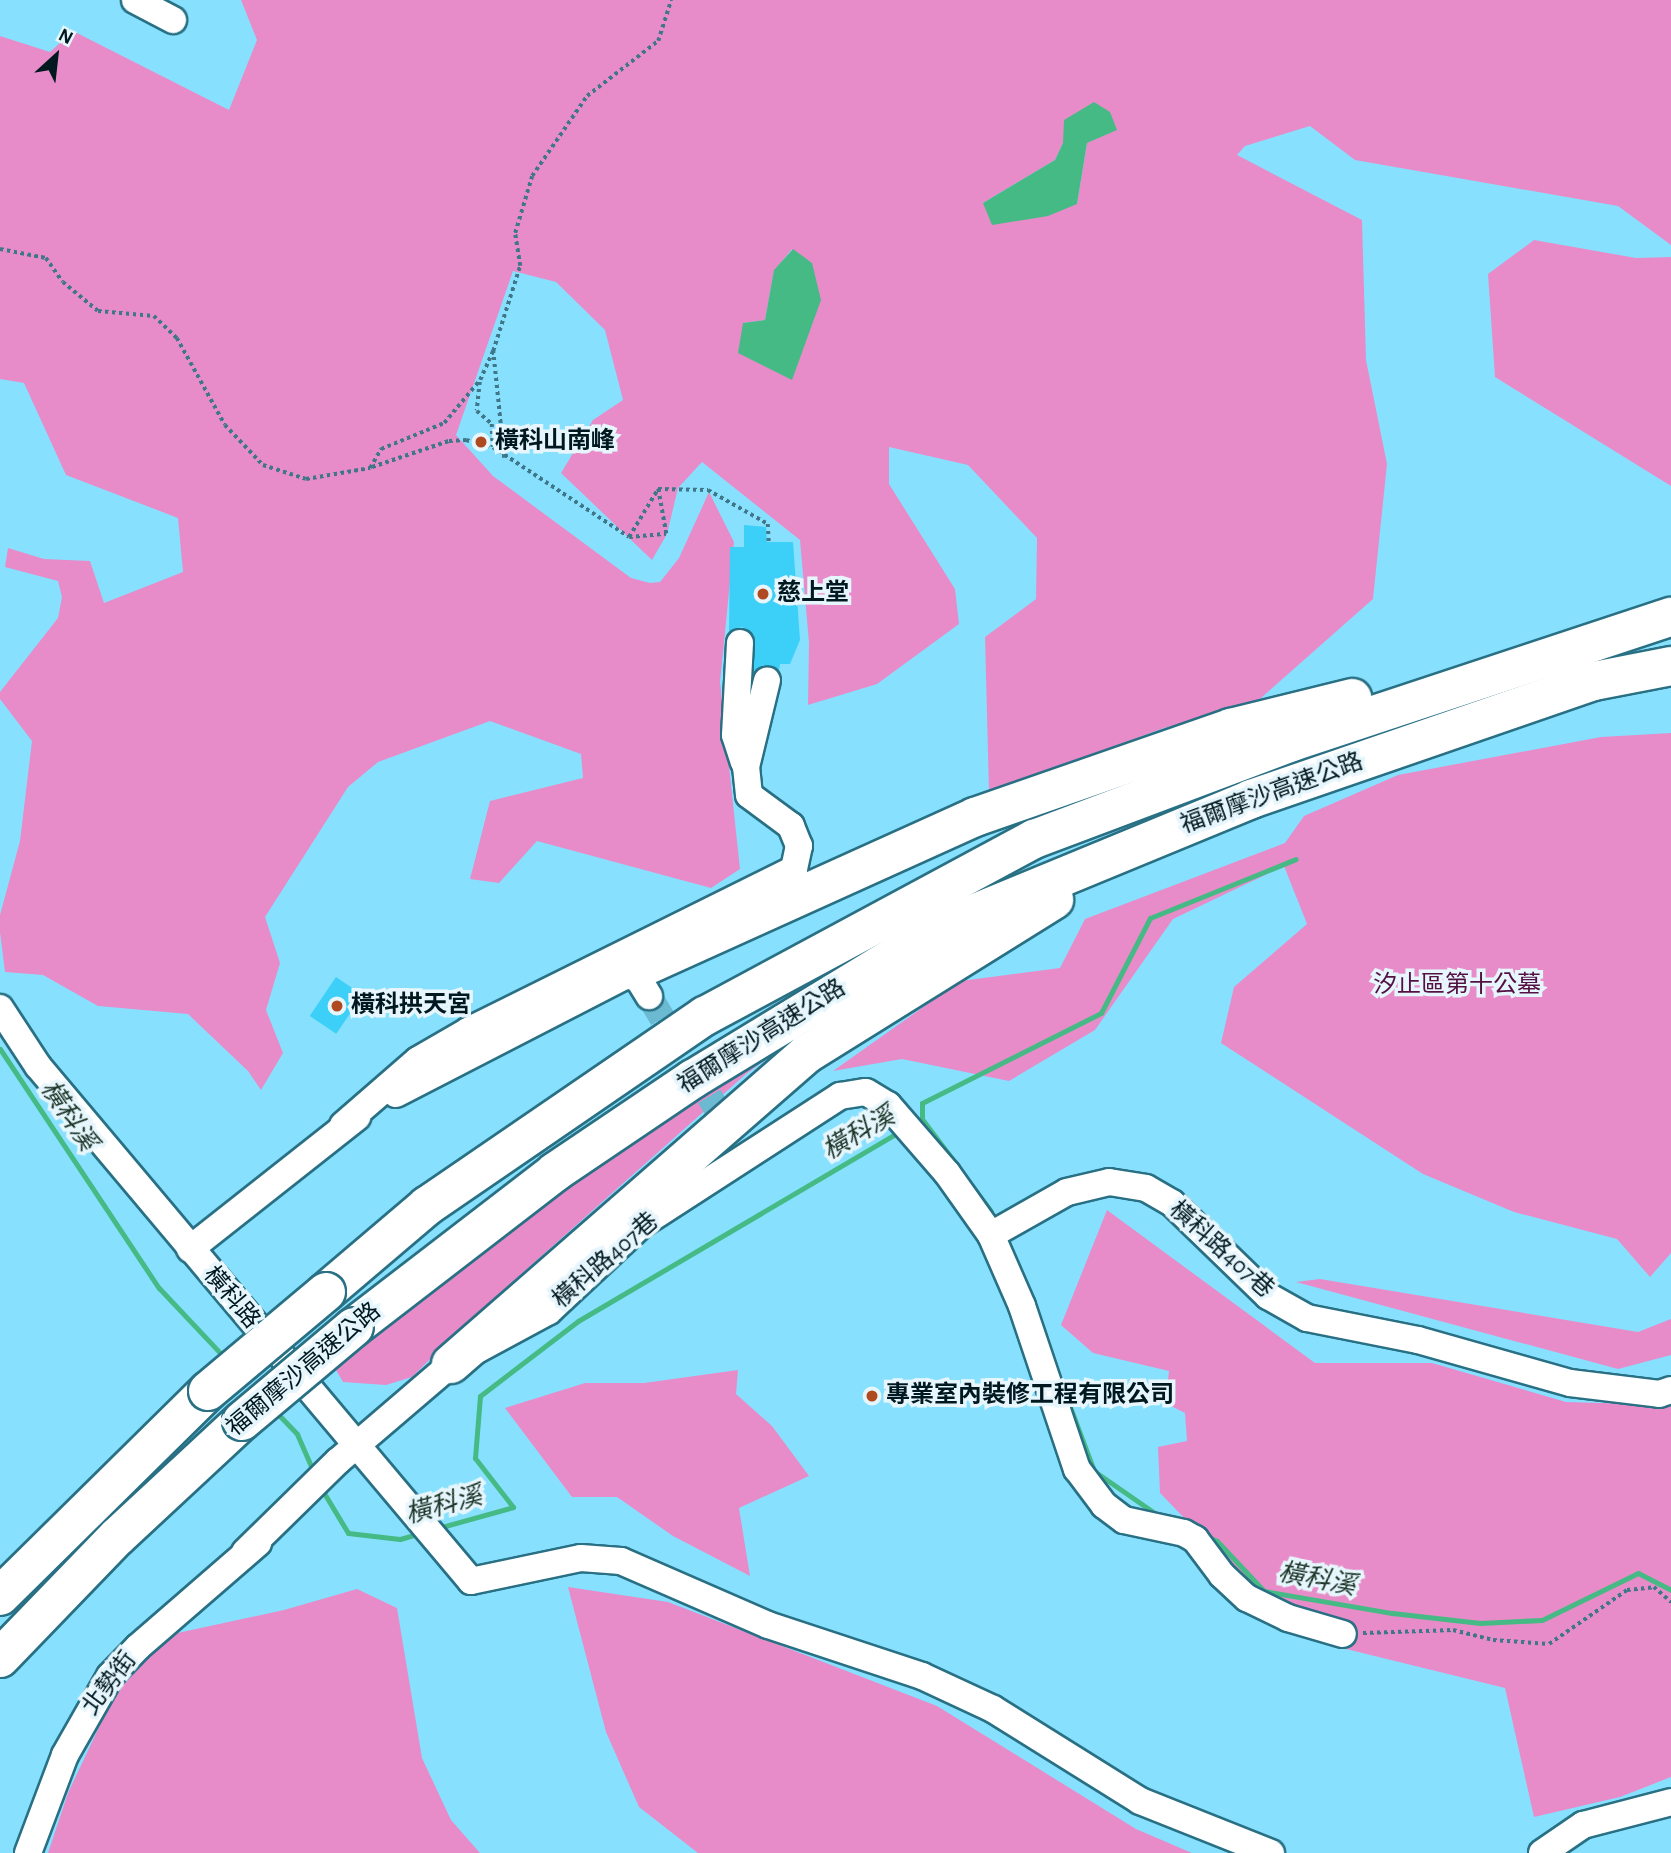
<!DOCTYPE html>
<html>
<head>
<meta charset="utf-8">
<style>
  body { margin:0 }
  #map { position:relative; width:1671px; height:1853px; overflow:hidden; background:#87e1fe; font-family:"Alegreya Sans","Noto Sans TC",sans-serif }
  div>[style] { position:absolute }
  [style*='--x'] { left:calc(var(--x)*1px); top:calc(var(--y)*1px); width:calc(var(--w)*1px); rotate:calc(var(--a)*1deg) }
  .green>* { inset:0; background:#e78cc9 }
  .water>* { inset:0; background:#46ba85 }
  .stream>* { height:5px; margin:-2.5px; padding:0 2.5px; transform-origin:2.5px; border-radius:2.5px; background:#46ba85 }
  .building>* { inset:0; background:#3ccff7; transform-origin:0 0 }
  .minor-tunnel>* { height:26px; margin-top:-13px; transform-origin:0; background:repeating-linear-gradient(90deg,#6cb9d2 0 26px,transparent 0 39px) }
  .path>* { height:3.5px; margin-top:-1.75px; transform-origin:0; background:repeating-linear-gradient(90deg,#3f7688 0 3.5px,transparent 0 7px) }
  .roads { filter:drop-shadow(2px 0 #297084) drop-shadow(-2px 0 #297084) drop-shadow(0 2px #297084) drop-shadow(0 -2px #297084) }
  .minor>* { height:26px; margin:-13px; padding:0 13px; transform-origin:13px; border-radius:13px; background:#fff }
  .highway>* { height:38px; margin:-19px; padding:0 19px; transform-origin:19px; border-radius:19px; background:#fff }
  .bridges { filter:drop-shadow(2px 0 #297084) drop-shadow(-2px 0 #297084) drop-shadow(0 2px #297084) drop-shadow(0 -2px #297084) }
  .highway-bridge>* { height:38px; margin:-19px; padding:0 19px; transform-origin:19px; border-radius:19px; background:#fff }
  .dots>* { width:19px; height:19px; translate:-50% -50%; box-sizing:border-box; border:4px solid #e6f6fc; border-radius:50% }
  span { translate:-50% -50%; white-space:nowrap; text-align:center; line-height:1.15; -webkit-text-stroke:7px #e6f6fc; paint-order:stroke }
  .poi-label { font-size:24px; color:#001820; font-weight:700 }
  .left { translate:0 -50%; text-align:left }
  .street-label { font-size:24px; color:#001820 }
  .park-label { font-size:24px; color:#540f43 }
  .water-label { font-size:26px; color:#1c3428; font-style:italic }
  .north { position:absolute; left:21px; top:21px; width:70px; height:70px; -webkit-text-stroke:5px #e6f6fc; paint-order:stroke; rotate:27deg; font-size:19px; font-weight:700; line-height:28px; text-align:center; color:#001820 }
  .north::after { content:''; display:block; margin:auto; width:24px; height:32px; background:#001820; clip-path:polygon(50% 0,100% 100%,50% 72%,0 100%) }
</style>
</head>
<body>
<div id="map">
  <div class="green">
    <div style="clip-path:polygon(evenodd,241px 0,1671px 0,1671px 245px,1618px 206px,1355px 160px,1310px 126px,1245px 146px,1237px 155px,1362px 220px,1366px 360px,1387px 464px,1373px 599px,1252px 706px,1164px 728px,989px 792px,985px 637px,1036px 599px,1037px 538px,968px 465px,889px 447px,889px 484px,955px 589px,959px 624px,877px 684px,808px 705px,809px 643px,800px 540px,702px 462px,678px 488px,667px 534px,652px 560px,561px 473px,593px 420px,623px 400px,605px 330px,556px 282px,513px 271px,456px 435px,493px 476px,631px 578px,650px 583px,660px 582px,679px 558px,709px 492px,734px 542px,720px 682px,740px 869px,711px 888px,537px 841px,499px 883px,470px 879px,490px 801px,583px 778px,581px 754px,490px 721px,378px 762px,348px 787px,265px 917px,280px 963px,266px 1010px,283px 1053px,261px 1090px,248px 1071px,188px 1014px,98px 1006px,43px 975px,5px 972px,0 932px,0 915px,20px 841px,32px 741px,0 699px,0 692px,58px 618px,62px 597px,58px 581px,5px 567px,8px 548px,44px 559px,90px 561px,104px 603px,183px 572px,178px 518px,66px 475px,24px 383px,0 379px,0 36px,50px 52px,73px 31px,229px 110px,257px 40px,241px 0,1063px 143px,1087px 143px,1077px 204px,983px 203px,1055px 160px,1063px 143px,241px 0,792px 249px,792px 379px,743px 323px,765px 320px,774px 271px,792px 249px)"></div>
    <div style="clip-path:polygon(1534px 240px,1636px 258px,1671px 257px,1671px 486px,1495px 377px,1488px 274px)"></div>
    <div style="clip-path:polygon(1671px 733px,1671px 1253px,1650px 1277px,1617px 1239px,1514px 1212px,1423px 1174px,1221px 1043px,1234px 987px,1307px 924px,1284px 866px,1173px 919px,1095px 1030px,1009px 1081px,902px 1059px,833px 1071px,960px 981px,1060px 968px,1085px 919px,1285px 843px,1304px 816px,1398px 775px,1601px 737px)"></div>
    <div style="clip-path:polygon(823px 1017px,746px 1074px,474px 1316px,412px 1377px,386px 1385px,343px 1382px,336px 1370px,389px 1320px,561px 1188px)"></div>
    <div style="clip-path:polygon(1107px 1210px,1315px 1363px,1432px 1363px,1566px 1402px,1671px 1405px,1671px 1777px,1620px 1797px,1534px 1817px,1505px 1688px,1342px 1648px,1314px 1615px,1257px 1593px,1160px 1493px,1158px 1447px,1187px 1441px,1185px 1413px,1165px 1403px,1169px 1371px,1093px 1353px,1061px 1325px)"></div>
    <div style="clip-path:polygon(1320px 1279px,1638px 1332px,1671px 1319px,1671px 1355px,1618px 1369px,1296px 1282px)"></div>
    <div style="clip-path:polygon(738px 1370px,736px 1394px,772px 1426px,809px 1476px,739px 1508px,750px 1576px,673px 1536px,617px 1497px,572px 1497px,505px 1408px,585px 1383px,644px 1383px)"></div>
    <div style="clip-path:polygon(568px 1587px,668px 1602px,937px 1706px,1136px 1829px,1192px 1853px,698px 1853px,639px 1807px,606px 1732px)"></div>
    <div style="clip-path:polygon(357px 1589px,397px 1608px,422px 1758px,451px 1820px,480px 1853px,48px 1853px,68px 1793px,124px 1674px,159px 1637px,284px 1610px)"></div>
  </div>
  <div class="water">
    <div style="clip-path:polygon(1094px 102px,1110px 112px,1117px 130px,1087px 143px,1077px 204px,1048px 216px,992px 225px,983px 203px,1055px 160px,1063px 143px,1064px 120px)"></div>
    <div style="clip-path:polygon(793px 249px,812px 263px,821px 300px,792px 380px,738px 353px,743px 323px,765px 320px,774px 270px)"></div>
  </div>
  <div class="stream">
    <div style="--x:0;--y:1049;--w:287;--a:56.4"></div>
    <div style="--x:159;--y:1288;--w:96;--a:46.7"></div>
    <div style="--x:922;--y:1119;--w:16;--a:-90"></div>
    <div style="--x:922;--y:1103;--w:200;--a:-26.7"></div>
    <div style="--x:1101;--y:1013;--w:107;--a:-62.7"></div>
    <div style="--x:1150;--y:918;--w:157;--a:-22"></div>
    <div style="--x:915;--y:1123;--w:8;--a:-30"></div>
    <div style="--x:922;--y:1119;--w:53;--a:52.7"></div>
    <div style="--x:972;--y:1186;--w:31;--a:53"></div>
    <div style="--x:1064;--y:1391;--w:85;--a:69.4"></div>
    <div style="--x:1094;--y:1471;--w:79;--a:34.7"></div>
    <div style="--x:275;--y:1411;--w:32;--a:46"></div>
    <div style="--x:297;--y:1434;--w:43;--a:66.4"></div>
    <div style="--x:321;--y:1488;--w:52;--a:59"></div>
    <div style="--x:348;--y:1533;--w:52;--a:6.6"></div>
    <div style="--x:400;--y:1539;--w:22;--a:-16"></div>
    <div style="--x:438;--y:1528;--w:78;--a:-15.6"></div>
    <div style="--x:513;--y:1507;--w:62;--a:-127.8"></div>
    <div style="--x:475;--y:1458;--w:62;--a:-85.4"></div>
    <div style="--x:480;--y:1396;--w:123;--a:-37.4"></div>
    <div style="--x:578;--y:1321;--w:375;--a:-30.5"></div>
    <div style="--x:1204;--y:1535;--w:14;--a:25"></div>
    <div style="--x:1217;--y:1541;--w:69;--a:46.8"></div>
    <div style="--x:1264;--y:1591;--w:130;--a:9.8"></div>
    <div style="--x:1392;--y:1613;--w:89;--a:6.5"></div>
    <div style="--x:1480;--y:1623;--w:62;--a:-2.8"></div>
    <div style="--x:1542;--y:1620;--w:107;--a:-26.1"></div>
    <div style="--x:1638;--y:1573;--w:37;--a:27"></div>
  </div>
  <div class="building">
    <div style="clip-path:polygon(744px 525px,766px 527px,767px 542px,793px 542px,800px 640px,790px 664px,780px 664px,779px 671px,763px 665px,754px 671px,754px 635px,742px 627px,729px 633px,730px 547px,744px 547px)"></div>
    <div style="left:336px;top:977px;width:32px;height:47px;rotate:34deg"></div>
  </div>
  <div class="minor-tunnel">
    <div style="--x:649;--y:996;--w:161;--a:59"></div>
  </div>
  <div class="path">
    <div style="--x:0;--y:249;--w:47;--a:11.1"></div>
    <div style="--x:46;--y:258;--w:29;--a:55"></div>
    <div style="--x:63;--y:282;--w:45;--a:39.6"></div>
    <div style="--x:98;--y:311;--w:56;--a:5.1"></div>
    <div style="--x:154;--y:316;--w:32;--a:44"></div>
    <div style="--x:177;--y:338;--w:99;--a:61.1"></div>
    <div style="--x:225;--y:425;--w:55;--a:46.5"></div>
    <div style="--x:263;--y:465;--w:45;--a:18"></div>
    <div style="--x:306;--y:479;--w:65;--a:-9.8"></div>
    <div style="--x:370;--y:468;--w:22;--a:-60"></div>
    <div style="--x:381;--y:449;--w:68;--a:-22.4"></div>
    <div style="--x:444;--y:423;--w:56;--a:-50.1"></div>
    <div style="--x:480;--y:380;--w:32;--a:-66"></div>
    <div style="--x:480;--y:382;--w:29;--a:96"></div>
    <div style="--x:477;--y:411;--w:20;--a:41"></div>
    <div style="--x:492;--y:424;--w:23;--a:88"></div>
    <div style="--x:504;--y:458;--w:108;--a:-95.9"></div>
    <div style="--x:493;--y:351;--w:89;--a:-72.4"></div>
    <div style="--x:520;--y:266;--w:33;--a:-99"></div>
    <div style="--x:515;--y:233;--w:59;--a:-73.4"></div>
    <div style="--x:532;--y:176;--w:97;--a:-55.5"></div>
    <div style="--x:587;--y:96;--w:90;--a:-37.8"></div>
    <div style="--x:658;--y:41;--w:43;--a:-72.4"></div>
    <div style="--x:372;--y:467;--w:81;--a:-18.7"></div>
    <div style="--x:449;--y:441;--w:17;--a:-3"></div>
    <div style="--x:466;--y:440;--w:28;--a:15"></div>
    <div style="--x:493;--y:447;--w:163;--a:33.5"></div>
    <div style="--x:629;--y:537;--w:37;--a:-5"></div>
    <div style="--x:666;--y:534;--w:46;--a:-100.1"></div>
    <div style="--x:658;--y:489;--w:50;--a:1.1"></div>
    <div style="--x:708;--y:490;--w:69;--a:29.5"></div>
    <div style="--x:768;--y:524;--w:18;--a:87"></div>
    <div style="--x:629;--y:537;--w:56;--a:-58.9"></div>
    <div style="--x:1363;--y:1633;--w:90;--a:-1.9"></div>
    <div style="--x:1453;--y:1630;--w:41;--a:14"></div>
    <div style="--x:1493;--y:1640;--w:56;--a:4.1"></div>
    <div style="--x:1549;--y:1644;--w:95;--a:-34.7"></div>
    <div style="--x:1627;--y:1590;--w:27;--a:-6"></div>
    <div style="--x:1654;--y:1587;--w:23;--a:41"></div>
  </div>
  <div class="roads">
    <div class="minor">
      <div style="--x:135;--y:0;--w:43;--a:27.8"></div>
      <div style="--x:740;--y:643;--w:92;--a:93.1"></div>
      <div style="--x:735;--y:735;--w:28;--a:72"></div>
      <div style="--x:625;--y:957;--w:46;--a:58.4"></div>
      <div style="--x:0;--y:1008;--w:69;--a:56.8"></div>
      <div style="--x:38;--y:1066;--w:673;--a:49.94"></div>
      <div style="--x:471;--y:1581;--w:112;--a:-11.8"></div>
      <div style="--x:581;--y:1558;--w:40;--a:4.3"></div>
      <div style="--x:621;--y:1561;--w:160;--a:23.5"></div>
      <div style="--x:768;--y:1625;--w:162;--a:18.3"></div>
      <div style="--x:922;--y:1676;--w:78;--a:24.9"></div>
      <div style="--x:993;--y:1709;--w:173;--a:32"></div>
      <div style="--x:1140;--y:1801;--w:141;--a:21.7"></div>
      <div style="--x:396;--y:1094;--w:268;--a:-27.3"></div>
      <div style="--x:343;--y:1125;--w:99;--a:-40.9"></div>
      <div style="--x:418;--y:1060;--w:58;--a:-30.1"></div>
      <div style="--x:468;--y:1031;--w:364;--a:-26.4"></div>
      <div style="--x:794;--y:869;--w:24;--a:-78"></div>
      <div style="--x:799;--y:846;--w:22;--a:-112"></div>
      <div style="--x:791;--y:826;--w:52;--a:-143.6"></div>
      <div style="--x:749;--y:795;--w:28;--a:-96"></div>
      <div style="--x:746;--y:767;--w:89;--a:-76.4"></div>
      <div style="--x:991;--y:1235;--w:87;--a:-29.5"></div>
      <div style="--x:1067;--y:1192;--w:43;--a:-13.4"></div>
      <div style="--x:1109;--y:1182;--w:37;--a:9"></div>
      <div style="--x:1146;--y:1188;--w:30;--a:30"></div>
      <div style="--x:1172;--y:1203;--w:134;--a:44.1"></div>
      <div style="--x:1268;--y:1296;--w:45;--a:29.4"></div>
      <div style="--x:1307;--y:1318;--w:113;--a:11.2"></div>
      <div style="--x:1418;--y:1340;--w:158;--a:15.8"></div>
      <div style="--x:1570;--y:1383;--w:90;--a:7"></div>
      <div style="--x:1659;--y:1394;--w:13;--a:-18"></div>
      <div style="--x:190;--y:1249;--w:213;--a:-38.3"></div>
      <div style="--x:245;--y:1552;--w:130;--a:-44.4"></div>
      <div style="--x:338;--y:1461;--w:149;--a:-40.6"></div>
      <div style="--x:451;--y:1364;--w:111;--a:-28.4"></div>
      <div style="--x:549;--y:1311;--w:127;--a:-43.1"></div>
      <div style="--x:642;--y:1224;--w:236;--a:-32.9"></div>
      <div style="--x:840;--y:1096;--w:26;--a:-9"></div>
      <div style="--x:866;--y:1092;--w:26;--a:31"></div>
      <div style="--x:888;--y:1105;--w:90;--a:49.1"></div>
      <div style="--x:947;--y:1173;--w:76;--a:54.6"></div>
      <div style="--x:991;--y:1235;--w:77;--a:66.4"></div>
      <div style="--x:1022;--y:1306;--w:172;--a:71.4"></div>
      <div style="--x:1077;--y:1469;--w:45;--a:53.1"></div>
      <div style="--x:1104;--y:1505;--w:25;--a:37"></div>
      <div style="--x:1124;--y:1520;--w:61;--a:12.2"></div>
      <div style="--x:1184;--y:1533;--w:13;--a:29"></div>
      <div style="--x:1195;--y:1539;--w:45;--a:53.1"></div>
      <div style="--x:1222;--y:1575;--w:34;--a:43"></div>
      <div style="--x:1247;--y:1598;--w:46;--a:26"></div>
      <div style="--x:1288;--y:1618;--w:57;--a:16.2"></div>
      <div style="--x:28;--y:1853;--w:105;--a:-69.3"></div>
      <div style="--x:65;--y:1755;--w:91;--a:-60.3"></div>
      <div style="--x:110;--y:1676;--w:40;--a:-46"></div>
      <div style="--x:138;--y:1647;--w:159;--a:-40.9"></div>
      <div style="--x:1542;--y:1853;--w:50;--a:-34.3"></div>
      <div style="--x:1583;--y:1825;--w:91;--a:-14.6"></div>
    </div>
    <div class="highway">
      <div style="--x:634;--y:971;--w:374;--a:-24.3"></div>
      <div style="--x:975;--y:817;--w:271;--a:-19.2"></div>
      <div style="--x:1231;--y:728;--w:125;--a:-13.9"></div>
      <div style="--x:326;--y:1292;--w:133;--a:-40.4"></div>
      <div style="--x:427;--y:1206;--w:337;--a:-34.4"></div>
      <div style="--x:705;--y:1016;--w:374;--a:-28.3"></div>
      <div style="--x:1034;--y:839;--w:276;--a:-20.6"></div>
      <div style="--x:1292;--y:742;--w:399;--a:-18.3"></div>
      <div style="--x:354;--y:1327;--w:254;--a:-37.6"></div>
      <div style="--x:555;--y:1172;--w:166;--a:-34"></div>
      <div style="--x:693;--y:1079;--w:296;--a:-31.3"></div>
      <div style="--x:946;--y:925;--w:330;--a:-22.4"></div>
      <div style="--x:1251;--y:799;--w:363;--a:-19"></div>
      <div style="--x:1594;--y:681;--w:78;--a:-11"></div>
      <div style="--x:451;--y:1364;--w:473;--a:-41.1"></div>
      <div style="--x:808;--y:1053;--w:290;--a:-31.9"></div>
      <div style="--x:0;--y:1596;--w:292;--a:-44.6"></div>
      <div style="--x:0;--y:1658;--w:168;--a:-46"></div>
      <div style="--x:117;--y:1537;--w:171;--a:-42.9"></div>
    </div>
  </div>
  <div class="bridges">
    <div class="highway-bridge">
      <div style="--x:208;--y:1391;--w:154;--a:-40"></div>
      <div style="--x:242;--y:1421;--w:146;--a:-40"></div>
    </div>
  </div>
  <div class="dots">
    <div style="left:481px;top:442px;background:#af4920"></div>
    <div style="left:763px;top:594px;background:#af4920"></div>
    <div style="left:337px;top:1006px;background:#af4920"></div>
    <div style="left:872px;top:1396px;background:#af4920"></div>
  </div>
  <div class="poi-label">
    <span class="left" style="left:495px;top:442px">橫科山南峰</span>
    <span class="left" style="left:777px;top:594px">慈上堂</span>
    <span class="left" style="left:351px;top:1006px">橫科拱天宮</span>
    <span class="left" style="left:886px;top:1396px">專業室內裝修工程有限公司</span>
  </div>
  <div class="street-label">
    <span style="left:1272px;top:794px;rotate:-20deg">福爾摩沙高速公路</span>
    <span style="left:762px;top:1037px;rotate:-32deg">福爾摩沙高速公路</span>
    <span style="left:1221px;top:1250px;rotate:42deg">橫科路407巷</span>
    <span style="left:606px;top:1261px;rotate:-41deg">橫科路407巷</span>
    <span style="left:231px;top:1298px;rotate:50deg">橫科路</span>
    <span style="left:304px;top:1370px;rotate:-40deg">福爾摩沙高速公路</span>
    <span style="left:110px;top:1684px;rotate:-53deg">北勢街</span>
  </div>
  <div class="park-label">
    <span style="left:1457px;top:986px">汐止區第十公墓</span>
  </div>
  <div class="water-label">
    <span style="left:68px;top:1116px;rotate:56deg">橫科溪</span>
    <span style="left:859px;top:1134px;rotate:-30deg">橫科溪</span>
    <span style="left:444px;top:1506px;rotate:-15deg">橫科溪</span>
    <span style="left:1317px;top:1580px;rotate:11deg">橫科溪</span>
  </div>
  <div class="north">N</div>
</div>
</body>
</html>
